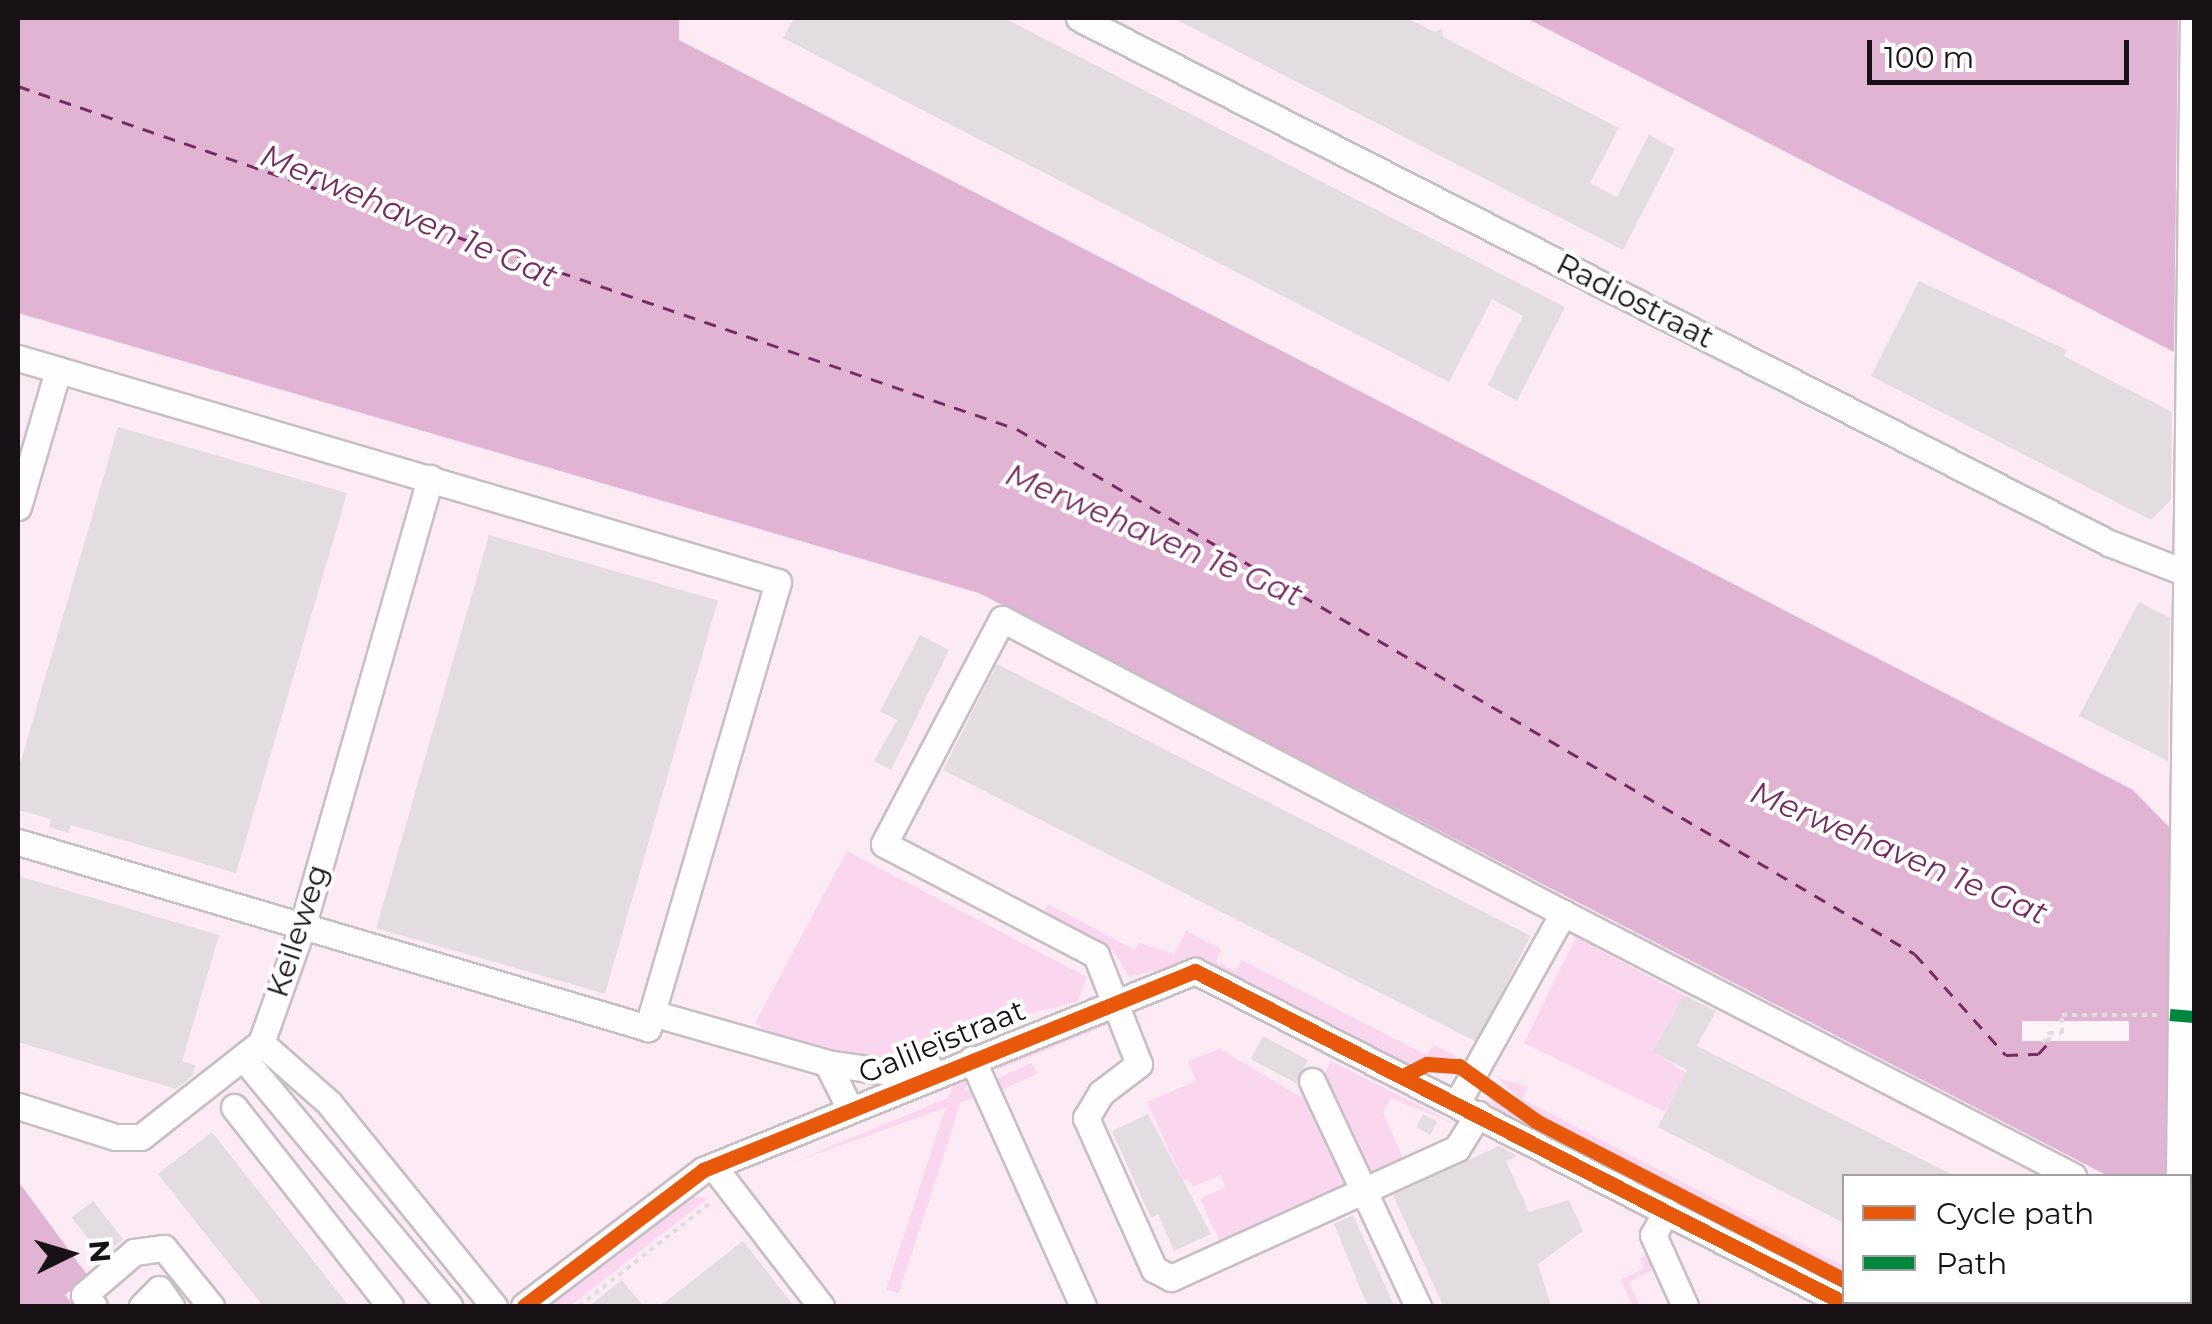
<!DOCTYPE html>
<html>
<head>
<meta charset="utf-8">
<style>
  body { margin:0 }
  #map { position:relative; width:2212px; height:1324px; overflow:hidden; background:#fcf4f8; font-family:Montserrat,sans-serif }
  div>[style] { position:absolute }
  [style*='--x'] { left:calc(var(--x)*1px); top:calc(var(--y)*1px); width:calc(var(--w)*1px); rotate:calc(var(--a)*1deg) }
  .built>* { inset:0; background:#fcebf5 }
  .green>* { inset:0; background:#fbd7ef; transform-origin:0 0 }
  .water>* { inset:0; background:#e2b4d3 }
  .pier>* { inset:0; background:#fcf4f8; transform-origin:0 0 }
  .ferry>* { height:2.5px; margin-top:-1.25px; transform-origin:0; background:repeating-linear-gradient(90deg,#752c63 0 12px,transparent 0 22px) }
  .building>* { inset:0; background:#e3dce0; transform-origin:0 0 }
  .path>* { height:4px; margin-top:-2px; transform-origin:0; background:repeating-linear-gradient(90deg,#dfddde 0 5px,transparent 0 10px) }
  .roads { filter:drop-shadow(2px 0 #c6bfc3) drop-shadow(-2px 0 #c6bfc3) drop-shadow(0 2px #c6bfc3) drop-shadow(0 -2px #c6bfc3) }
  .minor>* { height:25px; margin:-12.5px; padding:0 12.5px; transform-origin:12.5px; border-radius:12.5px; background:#fffdfe }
  .quiet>* { height:12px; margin-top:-6px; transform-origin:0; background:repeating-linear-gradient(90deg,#00873e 0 25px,transparent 0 37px) }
  .cycleway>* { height:15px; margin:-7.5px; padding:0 7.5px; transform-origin:7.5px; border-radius:7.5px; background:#e8590c }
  span { translate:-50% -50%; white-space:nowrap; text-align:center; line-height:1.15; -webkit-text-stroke:8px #fff; paint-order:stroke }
  .street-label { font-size:30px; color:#181216 }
  .water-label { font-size:32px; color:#752c63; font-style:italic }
  .frame { position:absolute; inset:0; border:20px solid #181216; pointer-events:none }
  .legend { position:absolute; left:1842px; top:1174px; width:350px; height:130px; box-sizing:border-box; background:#fff; border:2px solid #a3a0a2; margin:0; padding:12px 18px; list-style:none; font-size:30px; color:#181216 }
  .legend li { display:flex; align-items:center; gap:20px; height:50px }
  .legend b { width:50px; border:2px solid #a3a0a2 }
  .north { position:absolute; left:20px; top:1204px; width:100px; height:100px; -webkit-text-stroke:8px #fff; paint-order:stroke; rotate:85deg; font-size:28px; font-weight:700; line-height:40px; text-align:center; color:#181216 }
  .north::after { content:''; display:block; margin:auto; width:35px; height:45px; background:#181216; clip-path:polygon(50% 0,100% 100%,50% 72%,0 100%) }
  .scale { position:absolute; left:1867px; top:40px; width:262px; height:45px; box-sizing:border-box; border:5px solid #181216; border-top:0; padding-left:12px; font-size:30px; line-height:35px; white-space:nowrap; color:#181216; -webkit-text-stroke:8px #fff; paint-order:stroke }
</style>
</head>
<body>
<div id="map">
  <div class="built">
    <div style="clip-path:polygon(evenodd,18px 18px,2194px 18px,2194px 1306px,18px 1306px,18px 18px,1844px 1176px,2190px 1176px,2190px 1302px,1844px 1302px,1844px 1176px)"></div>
  </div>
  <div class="green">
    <div style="clip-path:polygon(847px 851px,1087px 977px,1077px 1002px,1030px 1013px,918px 1060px,863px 1062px,769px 1033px,755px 1023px)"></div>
    <div style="clip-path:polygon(1048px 904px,1135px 950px,1139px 943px,1174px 954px,1186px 931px,1221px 949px,1216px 962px,1236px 971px,1242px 960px,1426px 1055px,1434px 1045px,1458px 1057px,1403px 1064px,1198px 960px,1129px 977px,1114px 952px,1042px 915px)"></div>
    <div style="clip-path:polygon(1576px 937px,1684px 995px,1654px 1052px,1686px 1073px,1665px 1112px,1524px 1043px)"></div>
    <div style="clip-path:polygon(1105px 1016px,1115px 1022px,997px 1070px,1003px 1058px)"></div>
    <div style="clip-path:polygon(1220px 1049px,1303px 1098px,1308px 1091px,1352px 1187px,1220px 1242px,1200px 1199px,1226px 1187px,1220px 1175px,1193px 1187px,1189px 1179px,1183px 1181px,1147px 1102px,1196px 1081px,1188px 1061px)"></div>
    <div style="clip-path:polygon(1331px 1061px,1458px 1125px,1391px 1098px,1383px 1113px,1405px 1163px,1367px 1181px,1321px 1082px)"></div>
    <div style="left:1032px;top:1063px;width:12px;height:39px;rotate:66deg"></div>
    <div style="left:955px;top:1078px;width:13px;height:222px;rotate:18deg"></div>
    <div style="clip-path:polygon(1498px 1078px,1528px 1087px,1522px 1099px,1844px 1266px,1844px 1275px,1536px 1116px)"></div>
    <div style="clip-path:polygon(972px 1088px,976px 1097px,791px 1163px)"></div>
    <div style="clip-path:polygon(1487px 1088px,1521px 1118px,1663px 1192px,1664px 1199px,1495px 1112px)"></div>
    <div style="clip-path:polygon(685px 1196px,708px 1198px,570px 1306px,541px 1306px)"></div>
    <div style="left:1680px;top:1201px;width:185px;height:8px;rotate:27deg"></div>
    <div style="clip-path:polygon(1650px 1253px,1657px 1268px,1629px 1282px,1640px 1306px,1633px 1306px,1621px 1280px,1644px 1269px,1640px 1258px)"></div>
    <div style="left:2083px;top:1302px;width:81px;height:5px"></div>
  </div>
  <div class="water">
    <div style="clip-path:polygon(18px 18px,679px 18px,679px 40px,2133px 790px,2170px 828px,2166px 1176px,2108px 1176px,979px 593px,18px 313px)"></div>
    <div style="clip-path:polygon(1526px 18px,2178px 18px,2174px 352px)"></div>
    <div style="clip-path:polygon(18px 1181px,88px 1276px,65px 1295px,74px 1306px,18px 1306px)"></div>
  </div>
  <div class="pier">
    <div style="left:2129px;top:1021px;width:20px;height:107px;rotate:90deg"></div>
  </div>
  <div class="ferry">
    <div style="--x:18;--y:86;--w:1056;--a:18.95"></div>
    <div style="--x:1017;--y:429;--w:1040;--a:30.31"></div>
    <div style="--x:1915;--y:954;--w:136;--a:48"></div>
    <div style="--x:2006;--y:1055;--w:32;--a:-2"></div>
    <div style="--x:2038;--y:1054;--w:16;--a:-47"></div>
  </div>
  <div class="building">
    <div style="clip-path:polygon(794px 18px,1004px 18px,1565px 307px,1517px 401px,1488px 385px,1523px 316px,1492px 299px,1449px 382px,783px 38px)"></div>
    <div style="clip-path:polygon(1173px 18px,1406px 18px,1435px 32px,1442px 29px,1443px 37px,1619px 128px,1590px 183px,1617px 197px,1649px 135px,1675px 149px,1623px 250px)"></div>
    <div style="clip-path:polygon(1919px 281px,2067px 350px,2064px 356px,2172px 412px,2171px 500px,2151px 520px,1871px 376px)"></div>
    <div style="clip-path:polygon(118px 427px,347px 493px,236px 873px,71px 825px,69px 833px,49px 827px,51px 819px,18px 810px,18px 771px)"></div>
    <div style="left:489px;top:535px;width:238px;height:409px;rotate:16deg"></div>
    <div style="clip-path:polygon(2139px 602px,2170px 618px,2168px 761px,2079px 716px)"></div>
    <div style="clip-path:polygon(920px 635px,949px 650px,891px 770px,874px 761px,897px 720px,880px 711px)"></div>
    <div style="left:997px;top:664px;width:599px;height:119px;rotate:27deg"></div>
    <div style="clip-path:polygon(18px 876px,219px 935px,182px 1061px,195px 1065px,192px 1077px,176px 1089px,18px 1042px)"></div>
    <div style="clip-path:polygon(1684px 995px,1716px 1011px,1697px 1046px,1955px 1176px,1844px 1176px,1844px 1223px,1658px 1127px,1687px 1070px,1653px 1052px)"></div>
    <div style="left:1263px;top:1036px;width:51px;height:26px;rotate:28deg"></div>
    <div style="clip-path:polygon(1148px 1114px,1211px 1234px,1174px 1251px,1158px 1214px,1151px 1218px,1112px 1131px)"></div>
    <div style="left:1423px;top:1114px;width:16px;height:15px;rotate:27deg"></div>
    <div style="clip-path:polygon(212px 1132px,245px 1174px,349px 1306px,263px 1306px,195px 1221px,158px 1174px)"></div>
    <div style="clip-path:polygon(1499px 1146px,1518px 1156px,1506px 1161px,1529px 1212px,1569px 1200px,1583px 1231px,1538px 1264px,1551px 1306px,1443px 1306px,1393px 1195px)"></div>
    <div style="left:93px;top:1201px;width:49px;height:27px;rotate:52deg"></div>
    <div style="clip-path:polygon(1353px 1215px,1385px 1285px,1394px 1306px,1369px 1306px,1363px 1295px,1334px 1224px)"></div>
    <div style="clip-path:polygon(743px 1241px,794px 1306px,660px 1306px)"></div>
    <div style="clip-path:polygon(622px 1280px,643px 1306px,589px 1306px)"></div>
  </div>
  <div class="path">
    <div style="--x:2049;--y:1042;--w:9;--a:-90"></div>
    <div style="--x:2049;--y:1033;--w:13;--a:0"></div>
    <div style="--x:2062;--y:1033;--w:18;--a:-90"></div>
    <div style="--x:2062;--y:1015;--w:98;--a:0"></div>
    <div style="--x:2043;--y:1043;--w:12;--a:-59"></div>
    <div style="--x:579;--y:1306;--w:170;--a:-38.1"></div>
  </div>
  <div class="roads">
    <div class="minor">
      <div style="--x:1079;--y:18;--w:1156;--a:27.01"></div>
      <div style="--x:2109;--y:543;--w:91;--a:21.2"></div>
      <div style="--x:18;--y:358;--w:792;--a:16.42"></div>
      <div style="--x:778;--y:582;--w:465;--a:106.3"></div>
      <div style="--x:648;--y:1028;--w:657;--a:-163.55"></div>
      <div style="--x:18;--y:507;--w:143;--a:-73.7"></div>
      <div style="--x:1563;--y:913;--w:574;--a:27.28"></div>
      <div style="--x:652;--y:1013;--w:182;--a:15.9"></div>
      <div style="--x:261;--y:1043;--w:91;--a:41.4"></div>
      <div style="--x:329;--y:1103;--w:262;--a:50.9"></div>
      <div style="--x:972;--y:1059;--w:271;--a:65.8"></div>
      <div style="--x:245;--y:1060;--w:320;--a:50.3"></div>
      <div style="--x:1312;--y:1081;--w:249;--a:64.8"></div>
      <div style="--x:1457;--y:1103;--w:218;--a:-60.8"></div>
      <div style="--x:1563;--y:913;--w:633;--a:-152.34"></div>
      <div style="--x:1002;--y:619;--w:254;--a:117.7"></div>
      <div style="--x:884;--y:844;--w:239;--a:27.6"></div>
      <div style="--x:1096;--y:955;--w:117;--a:68.5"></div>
      <div style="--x:1139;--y:1064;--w:48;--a:142.7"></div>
      <div style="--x:1101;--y:1093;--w:29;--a:121"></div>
      <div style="--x:1086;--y:1118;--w:166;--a:65.8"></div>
      <div style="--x:1154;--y:1269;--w:19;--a:28"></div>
      <div style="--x:1171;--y:1278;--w:314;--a:-24.4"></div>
      <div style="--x:1457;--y:1148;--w:40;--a:-58"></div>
      <div style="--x:18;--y:1106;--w:102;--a:17.7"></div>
      <div style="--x:115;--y:1137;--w:26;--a:0"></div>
      <div style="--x:141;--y:1137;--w:152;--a:-38.1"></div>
      <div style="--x:261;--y:1043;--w:122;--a:-70.4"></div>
      <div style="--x:302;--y:928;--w:468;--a:-74.1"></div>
      <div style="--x:234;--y:1107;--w:253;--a:51.9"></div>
      <div style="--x:850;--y:1109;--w:51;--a:-116.6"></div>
      <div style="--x:827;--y:1063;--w:63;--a:8.3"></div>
      <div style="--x:889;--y:1072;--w:41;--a:-7"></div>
      <div style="--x:713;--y:1166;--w:177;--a:52.4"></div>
      <div style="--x:2179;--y:1176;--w:1158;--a:-89.31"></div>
      <div style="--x:1666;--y:1211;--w:27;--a:118"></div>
      <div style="--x:1653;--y:1235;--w:78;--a:65.7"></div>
      <div style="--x:2190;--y:1228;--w:6;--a:45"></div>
      <div style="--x:94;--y:1306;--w:15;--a:-132"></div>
      <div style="--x:84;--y:1295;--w:66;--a:-40.7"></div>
      <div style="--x:134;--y:1252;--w:30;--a:-8"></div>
      <div style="--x:164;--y:1248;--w:75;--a:51"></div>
      <div style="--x:142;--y:1306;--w:24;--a:-45"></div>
      <div style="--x:159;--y:1289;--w:21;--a:55"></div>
      <div style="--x:524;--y:1306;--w:225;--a:-37.2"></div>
      <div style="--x:703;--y:1170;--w:531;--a:-22.02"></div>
      <div style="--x:1195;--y:971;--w:736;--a:27.09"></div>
    </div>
  </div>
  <div class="quiet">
    <div style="--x:2170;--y:1015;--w:24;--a:5"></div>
  </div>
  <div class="cycleway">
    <div style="--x:1405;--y:1075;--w:25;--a:-27"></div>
    <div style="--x:1427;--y:1064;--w:32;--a:4"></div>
    <div style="--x:1459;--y:1066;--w:95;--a:35.5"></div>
    <div style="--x:1536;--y:1121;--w:347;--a:27.3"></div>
    <div style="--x:524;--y:1306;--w:225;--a:-37.2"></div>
    <div style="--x:703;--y:1170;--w:531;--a:-22.02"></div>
    <div style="--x:1195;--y:971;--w:736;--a:27.09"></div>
  </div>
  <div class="street-label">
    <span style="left:1635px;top:301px;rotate:27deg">Radiostraat</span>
    <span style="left:298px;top:931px;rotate:-72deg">Keileweg</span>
    <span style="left:942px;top:1042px;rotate:-22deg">Galileïstraat</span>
  </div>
  <div class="water-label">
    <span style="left:409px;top:216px;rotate:23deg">Merwehaven 1e Gat</span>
    <span style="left:1154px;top:535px;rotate:23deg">Merwehaven 1e Gat</span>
    <span style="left:1899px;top:853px;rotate:23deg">Merwehaven 1e Gat</span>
  </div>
  <div class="frame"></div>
  <ul class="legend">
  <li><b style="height:12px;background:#e8590c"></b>Cycle path</li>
  <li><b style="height:12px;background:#00873e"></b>Path</li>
  </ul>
  <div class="north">N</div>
  <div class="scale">100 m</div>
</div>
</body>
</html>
